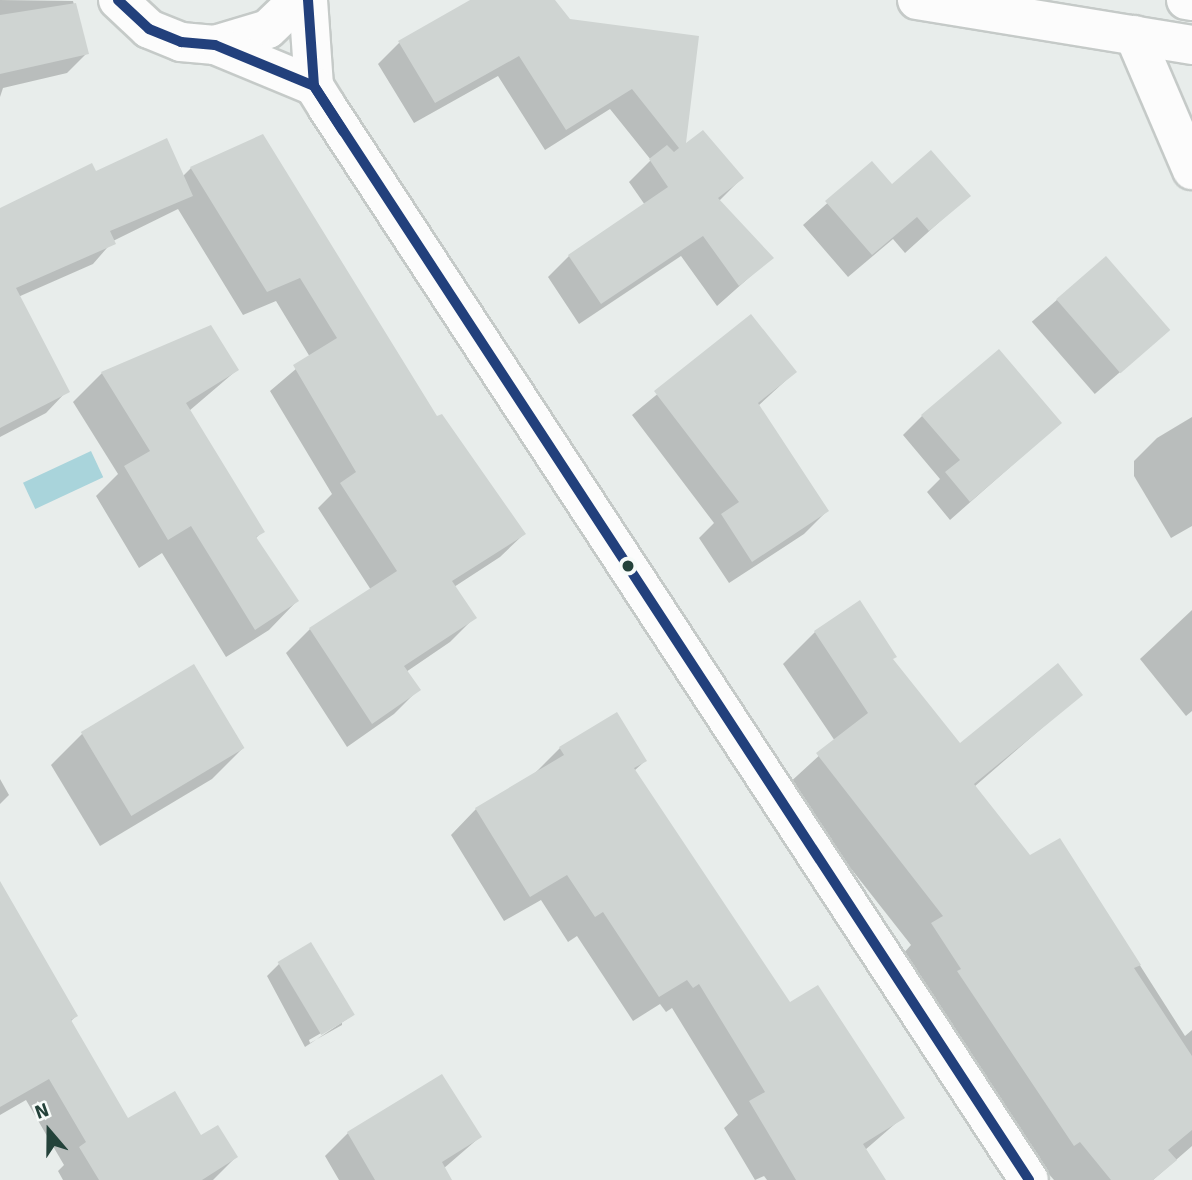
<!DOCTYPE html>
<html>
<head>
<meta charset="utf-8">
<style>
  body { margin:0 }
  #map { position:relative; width:1192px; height:1180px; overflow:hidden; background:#e8edeb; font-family:Signika,sans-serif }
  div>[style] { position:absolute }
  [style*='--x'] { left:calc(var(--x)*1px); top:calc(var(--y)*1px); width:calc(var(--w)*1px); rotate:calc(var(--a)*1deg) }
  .water>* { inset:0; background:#a9d4db; transform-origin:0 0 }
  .shadow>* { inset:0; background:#0003; transform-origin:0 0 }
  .building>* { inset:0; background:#cfd4d2; transform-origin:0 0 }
  .roads { filter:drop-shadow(2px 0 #c5cac8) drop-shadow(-2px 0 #c5cac8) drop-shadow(0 2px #c5cac8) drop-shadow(0 -2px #c5cac8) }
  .street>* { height:38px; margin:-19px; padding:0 19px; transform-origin:19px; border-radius:19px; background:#fcfcfc }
  .secondary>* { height:38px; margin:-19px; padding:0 19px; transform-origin:19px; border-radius:19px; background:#fcfcfc }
  .bus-1>* { height:10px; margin:-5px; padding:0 5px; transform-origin:5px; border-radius:5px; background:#22407c }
  .dots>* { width:19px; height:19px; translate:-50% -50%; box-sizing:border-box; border:4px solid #f7fbf9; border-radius:50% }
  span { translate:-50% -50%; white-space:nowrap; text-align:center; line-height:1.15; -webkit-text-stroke:5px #f7fbf9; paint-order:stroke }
  .north { position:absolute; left:14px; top:1096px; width:70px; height:70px; -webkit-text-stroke:5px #f7fbf9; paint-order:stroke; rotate:340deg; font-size:19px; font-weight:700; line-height:28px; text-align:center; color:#24423a }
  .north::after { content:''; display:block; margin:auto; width:24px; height:32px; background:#24423a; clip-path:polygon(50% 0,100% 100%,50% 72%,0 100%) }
</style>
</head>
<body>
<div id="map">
  <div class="water">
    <div style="left:91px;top:451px;width:29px;height:75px;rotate:65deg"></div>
  </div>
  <div class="shadow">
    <div style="clip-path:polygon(0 0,73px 1px,87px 53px,67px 73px,3px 88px,0 97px)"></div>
    <div style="clip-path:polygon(473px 0,553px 0,569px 21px,697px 37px,684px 147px,742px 178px,719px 201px,771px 258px,717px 306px,681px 256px,579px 324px,548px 277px,569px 256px,645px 205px,629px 182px,651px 160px,610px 109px,545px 150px,498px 76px,414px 123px,378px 64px,400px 42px)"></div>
    <div style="clip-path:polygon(262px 136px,436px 418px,524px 534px,500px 557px,454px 587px,474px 618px,450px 642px,406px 672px,418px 690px,394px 714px,347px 747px,286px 653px,310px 629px,371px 590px,318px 508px,332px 494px,270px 391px,310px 357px,276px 301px,243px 315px,178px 209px,113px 241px,93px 264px,18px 297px,67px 391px,46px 413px,0 437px,0 210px,95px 174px,182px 177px,191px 168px)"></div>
    <div style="clip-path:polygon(872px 163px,891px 186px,968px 196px,905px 253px,893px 239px,848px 277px,803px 225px)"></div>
    <div style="left:1105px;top:258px;width:96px;height:97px;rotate:49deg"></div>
    <div style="clip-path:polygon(751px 317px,795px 372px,758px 406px,827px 511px,804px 534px,729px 583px,699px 538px,714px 523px,632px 415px)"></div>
    <div style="clip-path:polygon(237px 370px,189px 411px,262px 532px,255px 539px,297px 601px,269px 630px,226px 657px,162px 553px,139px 568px,96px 496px,118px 474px,73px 402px,102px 373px)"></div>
    <div style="clip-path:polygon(922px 416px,1060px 423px,950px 520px,927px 492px,940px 479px,903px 435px)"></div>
    <div style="clip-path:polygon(1192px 417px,1192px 526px,1171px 538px,1134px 476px,1134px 461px,1157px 438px)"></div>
    <div style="clip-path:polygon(859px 602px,892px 659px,959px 746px,1081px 694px,974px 787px,1030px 857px,1060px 840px,1185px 1036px,1192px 1030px,1192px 1146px,1153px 1180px,1054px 1180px,1047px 1172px,1042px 1176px,901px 956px,911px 945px,786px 786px,835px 741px,783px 664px,815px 632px)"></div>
    <div style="clip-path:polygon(1192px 610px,1192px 711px,1186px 716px,1140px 659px)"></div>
    <div style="clip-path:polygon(82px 734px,243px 748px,212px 779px,100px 846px,51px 765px)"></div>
    <div style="clip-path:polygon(560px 748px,645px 761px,634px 771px,790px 1004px,903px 1117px,865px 1150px,883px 1180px,767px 1180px,764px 1176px,755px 1180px,724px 1128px,738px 1115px,672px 1008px,666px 1012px,660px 1004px,633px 1021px,577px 936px,568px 942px,541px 900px,504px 921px,451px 835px,476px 809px,534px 774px)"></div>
    <div style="clip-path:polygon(0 779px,9px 795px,0 804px)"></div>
    <div style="clip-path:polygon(0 885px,76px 1016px,70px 1022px,127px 1121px,201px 1137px,236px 1157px,213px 1180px,63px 1180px,58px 1171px,64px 1165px,26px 1100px,0 1115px)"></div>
    <div style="clip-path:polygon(evenodd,279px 964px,353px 1015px,305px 1047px,267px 976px,279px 964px,342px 1021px,342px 1025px,310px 1043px,309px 1040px,342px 1021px)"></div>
    <div style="clip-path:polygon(348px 1133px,480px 1137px,443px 1169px,449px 1180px,339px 1180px,325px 1156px)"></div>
  </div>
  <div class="building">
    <div style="clip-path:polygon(470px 0,555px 0,570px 19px,699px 36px,686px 143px,703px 130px,744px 178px,718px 198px,774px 258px,739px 286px,703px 236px,601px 304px,568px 255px,668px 187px,649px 159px,667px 145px,674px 152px,679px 148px,632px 89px,566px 130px,519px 56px,435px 103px,398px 41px)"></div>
    <div style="clip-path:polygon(76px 3px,89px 54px,0 74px,0 15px)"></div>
    <div style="clip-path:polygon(263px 134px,437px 416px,442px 414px,526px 534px,452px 581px,477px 618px,404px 666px,421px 690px,372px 724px,309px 628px,397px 571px,340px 483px,356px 472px,293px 365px,337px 338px,300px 278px,267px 292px,190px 167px)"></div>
    <div style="clip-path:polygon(167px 138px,193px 196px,110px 231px,116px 244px,16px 288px,70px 392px,0 428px,0 208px,92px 163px,96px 171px)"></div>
    <div style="clip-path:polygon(931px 150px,971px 196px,929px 231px,917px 217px,872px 255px,825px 201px,872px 161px,892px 184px)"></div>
    <div style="left:1106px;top:256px;width:98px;height:66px;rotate:49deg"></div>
    <div style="clip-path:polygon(751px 314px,797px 372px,758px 403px,829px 511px,752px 562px,721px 514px,739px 502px,654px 391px)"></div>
    <div style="clip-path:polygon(211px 325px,239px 370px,186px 403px,265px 532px,256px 537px,299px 601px,255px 630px,191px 526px,168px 540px,124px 466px,150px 451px,101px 372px)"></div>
    <div style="clip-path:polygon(999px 349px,1062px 423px,970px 502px,945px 472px,960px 460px,921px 415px)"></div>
    <div style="clip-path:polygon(860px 600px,897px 657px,893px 659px,960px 743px,1058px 663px,1083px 695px,974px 784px,1030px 855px,1060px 838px,1141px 965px,1134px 968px,1192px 1056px,1192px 1130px,1168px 1150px,1177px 1160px,1153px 1180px,1111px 1180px,1080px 1142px,1074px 1146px,957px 971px,961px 969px,931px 923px,943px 916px,816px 753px,868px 713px,814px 631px)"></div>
    <div style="left:194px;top:664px;width:98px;height:132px;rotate:59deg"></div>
    <div style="clip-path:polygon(617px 712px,647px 761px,634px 768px,790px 1002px,818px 985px,905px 1118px,863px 1144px,886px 1180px,796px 1180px,749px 1101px,765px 1092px,699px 984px,693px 988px,687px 980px,659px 997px,603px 912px,595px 917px,567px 875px,530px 897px,475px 808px,564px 755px,559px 747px)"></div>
    <div style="clip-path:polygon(0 881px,78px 1016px,71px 1020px,128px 1118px,175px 1091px,201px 1135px,218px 1125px,238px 1157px,202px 1180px,99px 1180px,79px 1147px,86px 1142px,49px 1079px,0 1107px)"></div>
    <div style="left:311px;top:942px;width:85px;height:39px;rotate:59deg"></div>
    <div style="clip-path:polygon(442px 1074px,482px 1137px,442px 1162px,452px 1180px,375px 1180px,347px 1132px)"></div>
  </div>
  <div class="roads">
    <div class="street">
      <div style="--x:1134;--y:35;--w:147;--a:66.8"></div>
    </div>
    <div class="secondary">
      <div style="--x:118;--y:0;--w:42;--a:43.1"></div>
      <div style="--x:149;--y:29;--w:35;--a:22"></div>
      <div style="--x:181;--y:42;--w:34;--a:5"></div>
      <div style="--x:215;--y:45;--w:55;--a:-16.8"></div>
      <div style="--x:268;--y:29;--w:42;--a:-44"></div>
      <div style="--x:308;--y:0;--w:86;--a:86"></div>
      <div style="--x:314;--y:86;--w:25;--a:58"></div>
      <div style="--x:327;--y:107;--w:1282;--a:56.81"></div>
      <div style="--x:917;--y:0;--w:279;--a:9.3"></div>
      <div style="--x:1186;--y:0;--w:6;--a:9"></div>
      <div style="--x:215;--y:45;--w:107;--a:22.5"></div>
    </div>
  </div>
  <div class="bus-1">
    <div style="--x:118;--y:0;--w:42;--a:43.1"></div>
    <div style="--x:149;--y:29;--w:35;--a:22"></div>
    <div style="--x:181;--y:42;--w:34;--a:5"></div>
    <div style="--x:215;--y:45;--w:107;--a:22.5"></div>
    <div style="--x:314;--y:86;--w:1307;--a:56.83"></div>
    <div style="--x:308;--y:0;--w:86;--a:86"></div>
    <div style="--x:314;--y:86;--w:54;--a:57.2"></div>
  </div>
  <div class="dots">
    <div style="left:628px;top:566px;background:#24423a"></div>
  </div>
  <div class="north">N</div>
</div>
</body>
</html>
